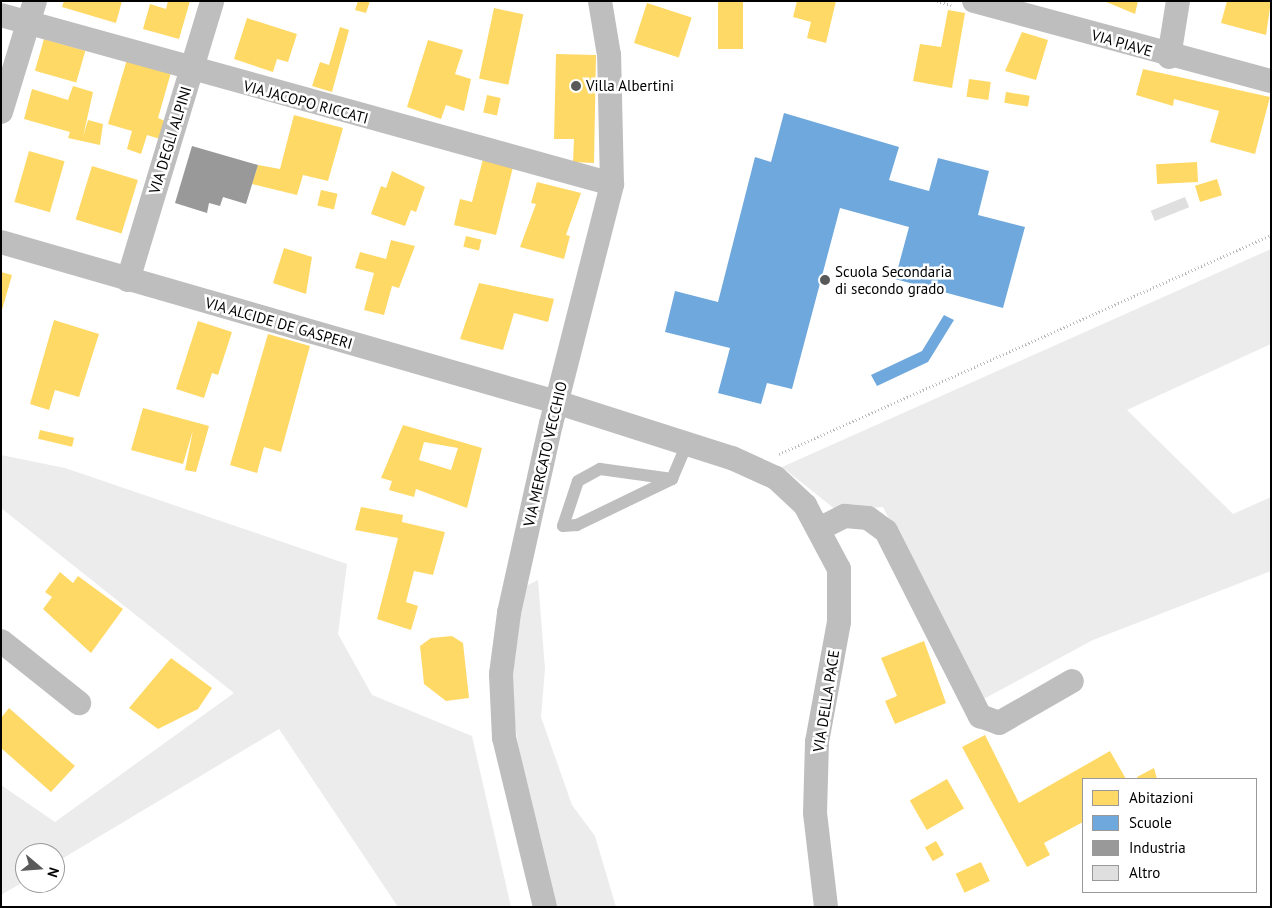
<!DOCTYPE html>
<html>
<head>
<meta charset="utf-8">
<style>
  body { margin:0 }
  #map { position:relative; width:1272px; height:908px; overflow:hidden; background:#fff; font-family:"PT Sans",sans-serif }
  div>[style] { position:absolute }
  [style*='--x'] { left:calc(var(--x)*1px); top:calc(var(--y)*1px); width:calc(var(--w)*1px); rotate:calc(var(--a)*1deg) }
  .green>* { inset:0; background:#ececec }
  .homes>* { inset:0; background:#ffd966; transform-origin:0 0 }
  .schools>* { inset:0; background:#6fa8dc }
  .industry>* { inset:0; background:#999 }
  .building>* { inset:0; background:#dfdfdf; transform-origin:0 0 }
  .path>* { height:3px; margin-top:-1.5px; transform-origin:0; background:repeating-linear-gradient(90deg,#b9b9b9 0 1px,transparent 0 3.5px) }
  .service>* { height:12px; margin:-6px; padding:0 6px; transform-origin:6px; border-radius:6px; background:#bebebe }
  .minor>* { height:24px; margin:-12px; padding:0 12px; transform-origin:12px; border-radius:12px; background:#bebebe }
  .dots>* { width:14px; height:14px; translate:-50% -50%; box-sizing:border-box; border:2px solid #fff; border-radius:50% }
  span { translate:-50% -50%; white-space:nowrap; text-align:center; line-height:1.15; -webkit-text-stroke:5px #fff; paint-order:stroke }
  .street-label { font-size:15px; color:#000 }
  .poi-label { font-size:15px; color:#000 }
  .left { translate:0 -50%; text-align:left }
  .frame { position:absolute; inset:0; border:2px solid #000; pointer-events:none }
  .legend { position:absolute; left:1082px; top:778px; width:175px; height:115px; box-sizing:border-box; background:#fff; border:1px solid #999; margin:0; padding:6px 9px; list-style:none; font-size:15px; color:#000 }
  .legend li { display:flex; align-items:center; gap:10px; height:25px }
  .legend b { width:25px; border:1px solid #999 }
  .north { position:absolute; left:15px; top:843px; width:50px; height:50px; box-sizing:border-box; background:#fff; border:1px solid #999; border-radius:50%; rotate:108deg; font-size:14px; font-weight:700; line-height:20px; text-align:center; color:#000 }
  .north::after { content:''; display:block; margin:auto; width:18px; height:22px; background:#595959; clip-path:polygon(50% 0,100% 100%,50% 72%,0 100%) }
</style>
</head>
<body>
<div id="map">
  <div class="green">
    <div style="clip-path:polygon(1271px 249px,1271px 344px,1127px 410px,1233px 514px,1271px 497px,1271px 571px,1093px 640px,980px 701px,883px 507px,836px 510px,782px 467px)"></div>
    <div style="clip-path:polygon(1px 455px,65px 468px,347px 564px,338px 634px,372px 695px,472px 736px,511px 907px,398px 907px,279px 729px,55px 863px,55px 853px,25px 853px,25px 881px,1px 895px,1px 785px,55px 822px,234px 693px,1px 508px)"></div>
    <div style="clip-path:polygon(538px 580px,545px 669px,541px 717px,572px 805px,595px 836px,616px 907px,556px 907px,523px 771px,508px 686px,526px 586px)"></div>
  </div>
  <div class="homes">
    <div style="clip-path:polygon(64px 1px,122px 1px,116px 23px,62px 7px)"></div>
    <div style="clip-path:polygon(168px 1px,190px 1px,179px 39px,143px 29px,150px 4px,166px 9px)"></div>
    <div style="clip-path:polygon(358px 1px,370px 1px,366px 13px,355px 10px)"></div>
    <div style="left:718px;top:1px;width:25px;height:48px"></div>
    <div style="clip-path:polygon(797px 1px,836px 1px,826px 43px,807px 38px,811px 22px,793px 17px)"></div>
    <div style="clip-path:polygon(1104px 1px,1138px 1px,1135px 14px)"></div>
    <div style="clip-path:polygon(1227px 1px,1271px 1px,1266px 35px,1221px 23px)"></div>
    <div style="left:647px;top:3px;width:47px;height:42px;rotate:18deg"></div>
    <div style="left:494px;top:8px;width:30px;height:72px;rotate:12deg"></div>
    <div style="clip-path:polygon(948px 10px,965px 13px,952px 88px,913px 81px,920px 44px,941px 47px)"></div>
    <div style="clip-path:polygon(247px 18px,297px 34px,288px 62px,277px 59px,273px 72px,234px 59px)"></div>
    <div style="clip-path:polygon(340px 27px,349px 30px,332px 92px,312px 86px,320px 62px,329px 65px)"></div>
    <div style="clip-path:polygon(1022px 32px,1048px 40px,1036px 80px,1005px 71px)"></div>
    <div style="left:44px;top:39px;width:43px;height:33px;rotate:16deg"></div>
    <div style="clip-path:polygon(428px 40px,463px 50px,455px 74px,471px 79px,464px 111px,446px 105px,441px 119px,407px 107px)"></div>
    <div style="clip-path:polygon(556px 54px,596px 55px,594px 163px,573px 162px,574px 139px,554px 139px)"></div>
    <div style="clip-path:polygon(128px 56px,172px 69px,158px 118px,165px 121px,160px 139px,147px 135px,141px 154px,127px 149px,132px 131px,108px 124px)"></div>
    <div style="clip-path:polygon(1143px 69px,1270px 97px,1255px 154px,1210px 142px,1219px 111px,1174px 99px,1173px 106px,1136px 95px)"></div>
    <div style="left:969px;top:79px;width:22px;height:18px;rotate:8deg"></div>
    <div style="clip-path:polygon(73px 86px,93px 92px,83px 137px,88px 120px,103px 124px,100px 145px,68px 138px,70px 132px,24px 119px,32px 89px,68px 100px)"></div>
    <div style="left:1006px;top:92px;width:24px;height:11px;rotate:9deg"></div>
    <div style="left:487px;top:95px;width:14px;height:18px;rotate:12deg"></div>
    <div style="clip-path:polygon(294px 115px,343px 128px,328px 181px,303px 175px,297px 195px,252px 184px,258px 165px,280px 169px)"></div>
    <div style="left:29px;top:151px;width:37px;height:53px;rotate:16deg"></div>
    <div style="clip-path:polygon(483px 159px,513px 167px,496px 235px,454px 225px,460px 199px,472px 202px)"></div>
    <div style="left:1197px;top:162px;width:20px;height:41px;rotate:87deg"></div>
    <div style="left:92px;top:166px;width:48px;height:56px;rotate:17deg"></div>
    <div style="clip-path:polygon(392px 171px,425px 187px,416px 212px,411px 210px,405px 226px,371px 214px,381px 186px,386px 188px)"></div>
    <div style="left:1217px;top:179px;width:17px;height:23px;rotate:73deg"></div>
    <div style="clip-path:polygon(537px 182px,581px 193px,566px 235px,570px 236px,564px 259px,520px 247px,536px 204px,531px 203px)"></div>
    <div style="left:321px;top:190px;width:17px;height:16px;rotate:13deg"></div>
    <div style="left:466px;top:236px;width:16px;height:11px;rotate:14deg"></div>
    <div style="clip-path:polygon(391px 240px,415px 246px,399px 288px,392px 286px,384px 315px,364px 310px,374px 273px,355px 268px,360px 252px,386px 259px)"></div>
    <div style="clip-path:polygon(284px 248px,312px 257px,306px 294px,273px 283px)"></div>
    <div style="clip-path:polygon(1px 272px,12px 275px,2px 310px,1px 310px)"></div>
    <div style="clip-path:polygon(479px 283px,554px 299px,548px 322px,514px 313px,503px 350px,460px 339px)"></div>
    <div style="clip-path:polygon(54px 320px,99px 334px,79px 397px,55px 390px,49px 410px,30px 404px)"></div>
    <div style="clip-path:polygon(198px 321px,232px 332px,218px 375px,212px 373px,204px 398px,176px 389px)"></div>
    <div style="clip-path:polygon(268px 334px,310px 346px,281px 452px,264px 447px,257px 473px,230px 465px)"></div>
    <div style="clip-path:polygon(143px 408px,209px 426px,196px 472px,185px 470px,193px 430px,183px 464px,131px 450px)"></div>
    <div style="clip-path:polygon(evenodd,403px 425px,482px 448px,467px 508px,416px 489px,414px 497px,389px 490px,392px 481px,381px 478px,403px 425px,424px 442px,458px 448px,451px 470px,419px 460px,424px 442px)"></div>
    <div style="left:40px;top:430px;width:35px;height:9px;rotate:13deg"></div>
    <div style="clip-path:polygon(361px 507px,403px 515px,402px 522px,445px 532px,433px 575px,414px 571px,406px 602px,418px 606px,411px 630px,377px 619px,398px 538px,355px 530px)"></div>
    <div style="clip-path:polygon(60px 572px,73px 583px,78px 576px,123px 609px,91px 653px,43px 609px,52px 597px,45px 592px)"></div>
    <div style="clip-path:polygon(452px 636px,463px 643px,469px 698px,446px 701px,424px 684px,420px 646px,431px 638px)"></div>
    <div style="clip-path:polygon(924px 641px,946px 703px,895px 724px,885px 701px,897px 696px,881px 658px)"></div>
    <div style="clip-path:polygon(171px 658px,212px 688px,198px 709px,158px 729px,129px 708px)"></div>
    <div style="clip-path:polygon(9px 708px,75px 766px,51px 792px,1px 748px,1px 718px)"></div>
    <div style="clip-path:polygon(985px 735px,1019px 803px,1110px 751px,1126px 779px,1083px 779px,1083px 822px,1044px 843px,1050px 855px,1027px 867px,962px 747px)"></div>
    <div style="clip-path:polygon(1154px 768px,1157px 779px,1138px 779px,1137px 777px)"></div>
    <div style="left:947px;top:779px;width:34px;height:43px;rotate:60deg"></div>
    <div style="left:936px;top:841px;width:16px;height:13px;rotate:60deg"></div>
    <div style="left:981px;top:862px;width:21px;height:28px;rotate:65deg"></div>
  </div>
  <div class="schools">
    <div style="clip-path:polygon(784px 113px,899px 147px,889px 180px,929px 191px,938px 158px,989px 171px,978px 215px,1025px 227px,1003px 308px,895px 279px,909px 227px,840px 208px,792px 389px,767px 383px,761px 404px,718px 393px,730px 348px,665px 332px,675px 291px,718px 302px,755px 157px,771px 162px)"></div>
    <div style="clip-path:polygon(944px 315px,954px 320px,928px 362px,877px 386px,871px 375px,922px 351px)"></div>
  </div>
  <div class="industry">
    <div style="clip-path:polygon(192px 146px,258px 165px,246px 204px,223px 197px,220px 206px,209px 203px,207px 213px,175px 203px)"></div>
  </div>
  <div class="building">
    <div style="left:1185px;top:197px;width:11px;height:37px;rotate:68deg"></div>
  </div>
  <div class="path">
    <div style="--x:937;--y:1;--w:15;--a:16"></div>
    <div style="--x:779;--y:454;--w:539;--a:-23.99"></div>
  </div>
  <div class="service">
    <div style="--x:672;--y:479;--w:106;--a:154.2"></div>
    <div style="--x:577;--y:525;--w:14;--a:176"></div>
    <div style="--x:563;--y:526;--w:47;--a:-71.6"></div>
    <div style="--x:578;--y:481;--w:25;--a:-29"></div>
    <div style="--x:600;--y:469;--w:73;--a:7.9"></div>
    <div style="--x:672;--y:479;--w:39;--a:-67"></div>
  </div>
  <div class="minor">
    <div style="--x:974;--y:1;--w:308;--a:15.1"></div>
    <div style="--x:1;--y:15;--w:634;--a:15.46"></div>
    <div style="--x:1169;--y:57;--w:57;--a:-80.9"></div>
    <div style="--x:1;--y:112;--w:116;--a:-73"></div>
    <div style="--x:1;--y:242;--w:578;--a:16.08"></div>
    <div style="--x:556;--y:402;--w:185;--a:17.7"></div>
    <div style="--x:732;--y:458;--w:48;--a:24.4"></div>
    <div style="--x:776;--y:478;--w:40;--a:43"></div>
    <div style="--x:805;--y:505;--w:72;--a:62"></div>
    <div style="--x:839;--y:569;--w:53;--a:90"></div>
    <div style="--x:839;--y:622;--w:122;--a:100.4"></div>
    <div style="--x:817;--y:742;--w:71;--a:91.6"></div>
    <div style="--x:815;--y:813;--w:95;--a:83.3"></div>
    <div style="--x:128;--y:280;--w:291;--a:-73.2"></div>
    <div style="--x:821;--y:528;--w:27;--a:-27"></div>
    <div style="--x:845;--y:516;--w:23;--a:5"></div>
    <div style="--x:868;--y:518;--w:22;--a:36"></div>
    <div style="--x:886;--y:531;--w:208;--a:63.1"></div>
    <div style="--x:980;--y:716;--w:20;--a:20"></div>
    <div style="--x:999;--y:723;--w:84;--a:-29.9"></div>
    <div style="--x:1;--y:641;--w:100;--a:38.5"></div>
    <div style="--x:545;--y:907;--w:174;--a:-103.6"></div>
    <div style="--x:504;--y:738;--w:64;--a:-92.7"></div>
    <div style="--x:501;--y:674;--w:62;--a:-82.5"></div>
    <div style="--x:509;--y:613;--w:194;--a:-77.5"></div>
    <div style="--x:551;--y:424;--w:248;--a:-75.7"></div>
    <div style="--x:612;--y:184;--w:129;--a:-91.3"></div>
    <div style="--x:609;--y:55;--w:55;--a:-99.5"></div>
  </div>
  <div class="dots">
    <div style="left:576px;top:86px;background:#595959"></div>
    <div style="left:825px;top:280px;background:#595959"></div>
  </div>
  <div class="street-label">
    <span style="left:1122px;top:43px;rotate:16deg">VIA PIAVE</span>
    <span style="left:306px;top:102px;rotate:15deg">VIA JACOPO RICCATI</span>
    <span style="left:170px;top:140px;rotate:-73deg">VIA DEGLI ALPINI</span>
    <span style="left:279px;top:323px;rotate:16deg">VIA ALCIDE DE GASPERI</span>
    <span style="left:545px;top:454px;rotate:-77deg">VIA MERCATO VECCHIO</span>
    <span style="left:826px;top:701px;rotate:-81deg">VIA DELLA PACE</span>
  </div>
  <div class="poi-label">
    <span class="left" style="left:586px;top:86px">Villa Albertini</span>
    <span class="left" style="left:835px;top:280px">Scuola Secondaria<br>di secondo grado</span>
  </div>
  <div class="frame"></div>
  <ul class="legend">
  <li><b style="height:14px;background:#ffd966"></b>Abitazioni</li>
  <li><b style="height:14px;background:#6fa8dc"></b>Scuole</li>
  <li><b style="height:14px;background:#999"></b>Industria</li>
  <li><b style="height:14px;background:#dfdfdf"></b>Altro</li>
  </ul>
  <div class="north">N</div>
</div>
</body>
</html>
